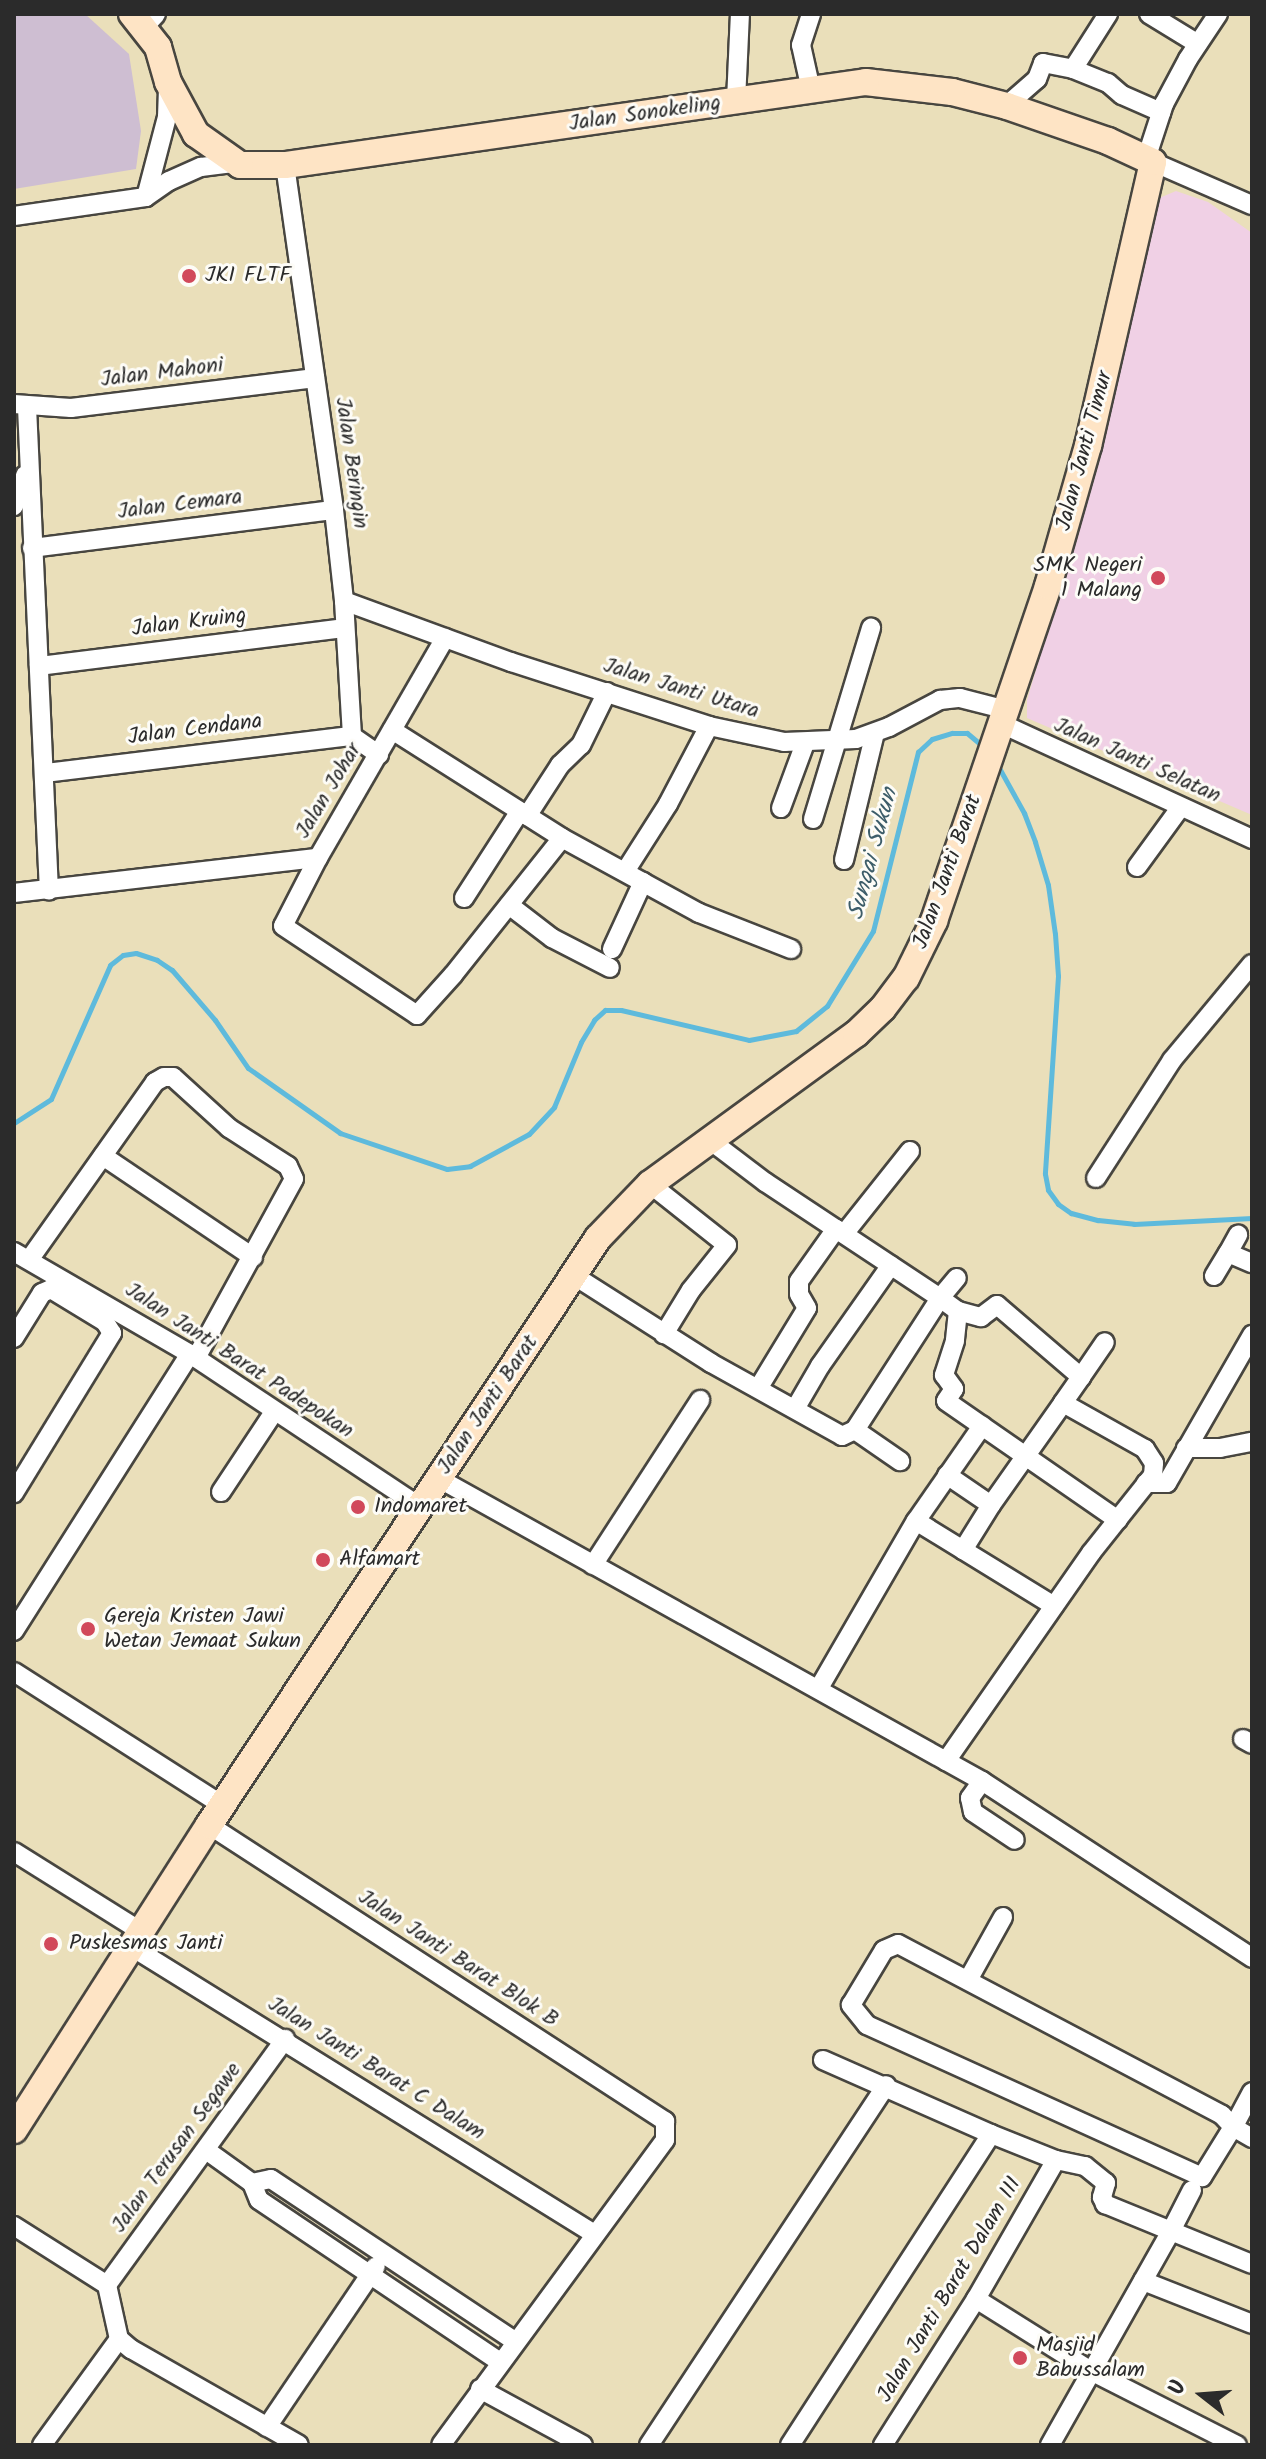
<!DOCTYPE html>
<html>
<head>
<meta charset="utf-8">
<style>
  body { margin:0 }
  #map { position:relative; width:1266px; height:2459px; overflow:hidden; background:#eadfba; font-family:Kalam,sans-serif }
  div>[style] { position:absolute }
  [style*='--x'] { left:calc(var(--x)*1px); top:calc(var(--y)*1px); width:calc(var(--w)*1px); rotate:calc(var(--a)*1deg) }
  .built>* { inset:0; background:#f0d0e5 }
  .industrial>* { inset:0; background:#cebed2 }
  .stream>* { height:5px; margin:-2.5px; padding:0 2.5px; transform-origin:2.5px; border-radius:2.5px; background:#5ebadc }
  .roads { filter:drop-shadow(2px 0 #484640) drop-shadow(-2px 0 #484640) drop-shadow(0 2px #484640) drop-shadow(0 -2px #484640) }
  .street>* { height:18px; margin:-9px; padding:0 9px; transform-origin:9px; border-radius:9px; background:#fff }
  .secondary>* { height:26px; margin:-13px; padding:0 13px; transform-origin:13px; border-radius:13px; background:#fee4c5 }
  .dots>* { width:22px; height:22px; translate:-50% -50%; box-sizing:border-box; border:4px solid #fdfcf7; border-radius:50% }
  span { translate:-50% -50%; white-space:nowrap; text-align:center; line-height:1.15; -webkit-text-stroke:6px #fdfcf7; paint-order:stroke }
  .street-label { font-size:22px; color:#2b2b2b }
  .poi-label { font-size:22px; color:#2b2b2b }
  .left { translate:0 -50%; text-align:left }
  .right { translate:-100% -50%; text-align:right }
  .water-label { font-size:24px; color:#3d5d69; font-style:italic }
  .frame { position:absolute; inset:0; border:16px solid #2b2b2b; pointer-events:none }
  .north { position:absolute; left:1162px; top:2355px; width:80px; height:80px; -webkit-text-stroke:6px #fdfcf7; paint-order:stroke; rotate:287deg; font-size:22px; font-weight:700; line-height:32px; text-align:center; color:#2b2b2b }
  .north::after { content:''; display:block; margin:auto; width:28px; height:36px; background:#2b2b2b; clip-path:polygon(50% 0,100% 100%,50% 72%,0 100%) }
</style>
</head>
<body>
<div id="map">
  <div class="built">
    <div style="clip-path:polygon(1176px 191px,1208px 202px,1252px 233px,1252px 815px,1027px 718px,1027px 700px,1100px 455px,1157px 199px)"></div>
  </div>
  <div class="industrial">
    <div style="clip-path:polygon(14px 14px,85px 14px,129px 54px,141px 131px,136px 169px,14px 189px)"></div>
  </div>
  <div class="stream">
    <div style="--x:998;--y:766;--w:54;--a:61"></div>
    <div style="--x:1024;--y:813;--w:31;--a:69"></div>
    <div style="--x:1035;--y:842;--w:45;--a:73.2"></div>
    <div style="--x:1048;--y:885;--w:49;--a:81.9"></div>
    <div style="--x:1055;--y:934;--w:42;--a:85.9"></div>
    <div style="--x:1058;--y:976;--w:198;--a:93.8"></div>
    <div style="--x:1045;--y:1174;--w:16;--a:79"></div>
    <div style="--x:1048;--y:1190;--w:17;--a:54"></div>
    <div style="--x:1058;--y:1204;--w:16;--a:35"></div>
    <div style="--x:1071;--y:1213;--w:28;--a:15"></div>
    <div style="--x:1098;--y:1220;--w:36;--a:6"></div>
    <div style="--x:1134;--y:1224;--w:118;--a:-2.9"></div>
    <div style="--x:14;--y:1123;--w:44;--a:-33"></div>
    <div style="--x:51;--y:1099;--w:146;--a:-66.2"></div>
    <div style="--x:110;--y:965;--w:16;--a:-38"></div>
    <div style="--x:123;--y:955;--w:13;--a:-9"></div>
    <div style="--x:136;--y:953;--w:22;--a:18"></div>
    <div style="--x:157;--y:960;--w:18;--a:34"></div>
    <div style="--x:172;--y:970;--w:66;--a:49.3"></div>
    <div style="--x:215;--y:1020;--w:58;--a:55.5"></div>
    <div style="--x:248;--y:1068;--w:113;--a:35.2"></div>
    <div style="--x:340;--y:1133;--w:113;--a:18.6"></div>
    <div style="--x:447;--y:1169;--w:23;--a:-7"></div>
    <div style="--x:470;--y:1166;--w:67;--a:-28.5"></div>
    <div style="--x:529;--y:1134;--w:37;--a:-47"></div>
    <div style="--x:554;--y:1107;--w:70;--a:-67.4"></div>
    <div style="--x:581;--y:1042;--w:26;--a:-59"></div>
    <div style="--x:594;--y:1020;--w:15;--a:-42"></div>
    <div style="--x:605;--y:1010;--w:16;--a:0"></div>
    <div style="--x:621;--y:1010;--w:131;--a:13.2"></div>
    <div style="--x:749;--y:1040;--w:48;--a:-10.8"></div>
    <div style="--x:796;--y:1031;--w:40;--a:-39"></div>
    <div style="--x:827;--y:1006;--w:88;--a:-58.5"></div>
    <div style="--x:873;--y:931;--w:185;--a:-75.9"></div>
    <div style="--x:918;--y:752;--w:19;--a:-43"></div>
    <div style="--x:932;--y:739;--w:21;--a:-17"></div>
    <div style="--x:952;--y:733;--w:15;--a:0"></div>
    <div style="--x:967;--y:733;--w:23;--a:40"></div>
  </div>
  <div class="roads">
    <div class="street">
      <div style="--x:1108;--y:14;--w:65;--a:122.5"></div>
      <div style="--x:1073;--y:69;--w:38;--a:22"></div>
      <div style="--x:1108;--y:83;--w:18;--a:41"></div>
      <div style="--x:1122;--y:95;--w:43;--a:23.6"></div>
      <div style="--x:1149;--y:14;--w:57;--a:31.5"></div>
      <div style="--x:145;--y:26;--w:16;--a:-47"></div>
      <div style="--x:811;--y:90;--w:46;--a:-102.5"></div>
      <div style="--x:801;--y:45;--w:33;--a:-72"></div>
      <div style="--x:736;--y:101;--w:87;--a:-87.4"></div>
      <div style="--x:1006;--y:106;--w:41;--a:-41.1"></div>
      <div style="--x:1037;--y:79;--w:17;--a:-69"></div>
      <div style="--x:1043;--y:63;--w:31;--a:11"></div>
      <div style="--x:1146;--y:159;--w:58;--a:-71.9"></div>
      <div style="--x:1164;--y:104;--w:51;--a:-61.9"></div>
      <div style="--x:1188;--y:59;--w:54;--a:-56.3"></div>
      <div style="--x:1153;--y:162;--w:108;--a:23.5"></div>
      <div style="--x:285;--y:165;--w:348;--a:81.9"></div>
      <div style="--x:334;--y:510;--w:92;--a:83.7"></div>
      <div style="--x:344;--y:601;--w:135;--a:86.6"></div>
      <div style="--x:352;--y:736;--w:33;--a:35"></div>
      <div style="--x:146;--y:197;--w:83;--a:-75.3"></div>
      <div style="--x:167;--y:117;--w:30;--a:-88"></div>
      <div style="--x:14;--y:216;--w:133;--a:-8.2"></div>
      <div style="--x:146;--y:197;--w:28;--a:-35"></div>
      <div style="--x:169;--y:181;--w:35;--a:-24"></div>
      <div style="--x:201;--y:167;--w:32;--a:-7"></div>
      <div style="--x:14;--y:404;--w:57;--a:4"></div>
      <div style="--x:71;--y:408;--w:246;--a:-7"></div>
      <div style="--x:27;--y:407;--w:484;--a:87.4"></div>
      <div style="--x:14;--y:506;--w:33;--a:-70"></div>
      <div style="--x:32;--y:548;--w:304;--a:-7.2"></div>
      <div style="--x:344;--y:601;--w:178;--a:20.1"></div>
      <div style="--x:511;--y:662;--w:208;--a:17.9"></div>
      <div style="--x:709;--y:726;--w:77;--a:12"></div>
      <div style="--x:784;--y:742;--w:72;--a:-2.4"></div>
      <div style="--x:856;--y:739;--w:35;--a:-20"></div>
      <div style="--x:889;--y:727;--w:58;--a:-27.9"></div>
      <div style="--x:940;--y:700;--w:20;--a:-6"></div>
      <div style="--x:960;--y:698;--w:49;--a:14.3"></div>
      <div style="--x:39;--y:666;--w:308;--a:-7.1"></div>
      <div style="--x:1002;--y:724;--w:275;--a:24.7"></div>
      <div style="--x:392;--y:730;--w:201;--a:32.4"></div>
      <div style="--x:45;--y:773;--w:309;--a:-6.9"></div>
      <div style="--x:781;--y:808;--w:69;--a:-69.7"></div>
      <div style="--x:527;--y:816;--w:61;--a:-57.1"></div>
      <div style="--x:560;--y:765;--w:29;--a:-44"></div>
      <div style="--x:581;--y:745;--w:59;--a:-63.9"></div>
      <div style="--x:813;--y:819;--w:200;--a:-73.1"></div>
      <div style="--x:318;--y:858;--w:76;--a:117.2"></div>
      <div style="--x:283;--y:926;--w:161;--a:33.6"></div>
      <div style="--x:417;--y:1015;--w:54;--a:-48"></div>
      <div style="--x:453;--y:975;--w:175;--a:-51.5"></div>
      <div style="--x:562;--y:838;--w:156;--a:28.7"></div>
      <div style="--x:699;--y:913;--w:99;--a:21.4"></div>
      <div style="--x:844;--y:860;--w:131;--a:-76.3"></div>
      <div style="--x:1137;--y:867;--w:73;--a:-53.9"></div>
      <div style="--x:626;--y:870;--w:78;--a:-57.5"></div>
      <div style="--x:668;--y:804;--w:88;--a:-62.3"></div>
      <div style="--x:14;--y:893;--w:306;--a:-6.6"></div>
      <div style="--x:318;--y:858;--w:254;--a:-60"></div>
      <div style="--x:464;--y:898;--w:103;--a:-57.2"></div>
      <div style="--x:509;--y:905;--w:54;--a:37.5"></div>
      <div style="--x:552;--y:938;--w:65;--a:27.3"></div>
      <div style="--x:612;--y:949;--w:74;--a:-65.2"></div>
      <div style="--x:711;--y:1141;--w:68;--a:37.2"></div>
      <div style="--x:765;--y:1182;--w:210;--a:33.5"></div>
      <div style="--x:940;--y:1298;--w:26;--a:-50"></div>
      <div style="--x:103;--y:1156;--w:181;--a:34"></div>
      <div style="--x:1096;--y:1178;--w:140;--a:-57.2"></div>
      <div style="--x:1172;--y:1060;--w:125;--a:-50.2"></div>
      <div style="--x:650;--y:1184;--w:98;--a:38.4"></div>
      <div style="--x:727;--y:1245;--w:58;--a:128.7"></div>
      <div style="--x:691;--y:1290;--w:52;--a:121.5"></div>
      <div style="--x:844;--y:1234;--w:106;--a:-51.5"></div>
      <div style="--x:14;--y:1252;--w:203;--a:30.1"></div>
      <div style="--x:190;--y:1354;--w:276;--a:33.6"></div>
      <div style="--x:1228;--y:1253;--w:21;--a:-61"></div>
      <div style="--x:29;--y:1260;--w:218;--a:-54.7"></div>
      <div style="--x:155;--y:1082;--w:10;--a:-29"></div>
      <div style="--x:164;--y:1077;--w:9;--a:0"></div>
      <div style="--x:173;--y:1077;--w:76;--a:42.3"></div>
      <div style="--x:229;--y:1128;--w:70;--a:32.8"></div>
      <div style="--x:288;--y:1166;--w:14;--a:65"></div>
      <div style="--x:294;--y:1179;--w:204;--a:118.7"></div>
      <div style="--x:573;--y:1275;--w:164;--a:32.5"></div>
      <div style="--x:711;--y:1363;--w:150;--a:29.1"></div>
      <div style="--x:842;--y:1436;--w:14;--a:-25"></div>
      <div style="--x:855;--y:1430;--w:157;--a:-57.2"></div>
      <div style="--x:940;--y:1298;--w:22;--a:36"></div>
      <div style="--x:958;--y:1311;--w:30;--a:96"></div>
      <div style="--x:955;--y:1341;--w:36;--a:108"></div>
      <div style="--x:944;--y:1375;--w:17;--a:54"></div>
      <div style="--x:954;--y:1389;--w:14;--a:124"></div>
      <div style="--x:946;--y:1401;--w:209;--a:34.7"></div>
      <div style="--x:1214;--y:1276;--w:27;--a:-59"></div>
      <div style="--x:1228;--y:1253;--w:26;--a:23"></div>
      <div style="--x:958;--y:1311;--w:24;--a:15"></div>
      <div style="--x:981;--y:1317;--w:20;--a:-37"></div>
      <div style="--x:997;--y:1305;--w:111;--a:40.6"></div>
      <div style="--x:1081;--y:1377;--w:32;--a:125"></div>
      <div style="--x:14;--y:1338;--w:53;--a:-58.1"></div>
      <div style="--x:42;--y:1293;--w:10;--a:-24"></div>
      <div style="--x:51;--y:1289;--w:63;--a:31.4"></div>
      <div style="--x:105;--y:1322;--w:13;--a:58"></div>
      <div style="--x:112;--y:1333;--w:188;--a:121.5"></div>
      <div style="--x:1081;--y:1377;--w:42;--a:-55.6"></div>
      <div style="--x:759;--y:1387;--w:92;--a:-58.7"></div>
      <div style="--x:807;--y:1308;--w:16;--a:-120"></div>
      <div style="--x:799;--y:1294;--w:13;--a:-90"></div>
      <div style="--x:799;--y:1281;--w:64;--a:-54.6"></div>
      <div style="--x:795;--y:1409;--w:50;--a:-59.8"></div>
      <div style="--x:820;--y:1366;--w:123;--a:-54.9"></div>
      <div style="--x:855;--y:1430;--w:55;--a:34.6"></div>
      <div style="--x:1186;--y:1448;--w:34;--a:0"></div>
      <div style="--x:1220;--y:1448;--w:33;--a:-11"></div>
      <div style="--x:947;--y:1475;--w:53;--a:34.3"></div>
      <div style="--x:991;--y:1505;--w:53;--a:121.9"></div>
      <div style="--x:438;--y:1478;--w:623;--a:29.12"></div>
      <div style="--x:982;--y:1781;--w:323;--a:33.2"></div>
      <div style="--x:1146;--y:1483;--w:21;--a:0"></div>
      <div style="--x:1167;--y:1483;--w:171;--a:-60.1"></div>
      <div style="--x:221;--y:1492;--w:96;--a:-56.5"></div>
      <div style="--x:916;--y:1521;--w:162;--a:31.6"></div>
      <div style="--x:593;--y:1565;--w:197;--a:-57"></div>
      <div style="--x:14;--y:1631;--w:328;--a:-57.6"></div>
      <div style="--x:14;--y:1672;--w:247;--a:32.6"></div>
      <div style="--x:819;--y:1688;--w:193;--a:-59.9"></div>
      <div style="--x:916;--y:1521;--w:116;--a:-55.2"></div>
      <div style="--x:1243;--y:1739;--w:10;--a:29"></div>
      <div style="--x:946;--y:1761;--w:254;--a:-55.1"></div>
      <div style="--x:1091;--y:1553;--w:100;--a:-51.5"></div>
      <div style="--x:1153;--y:1475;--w:12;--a:-85"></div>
      <div style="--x:1154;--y:1463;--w:17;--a:-123"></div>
      <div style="--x:1145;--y:1449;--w:94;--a:-150.7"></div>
      <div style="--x:1063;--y:1403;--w:125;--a:125.2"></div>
      <div style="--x:982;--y:1781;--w:21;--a:125"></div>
      <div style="--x:970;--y:1798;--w:14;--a:78"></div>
      <div style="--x:973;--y:1812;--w:50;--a:33.7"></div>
      <div style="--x:209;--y:1825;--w:544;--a:32.99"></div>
      <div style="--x:665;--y:2121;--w:19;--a:90"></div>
      <div style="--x:665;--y:2140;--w:378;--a:126.3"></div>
      <div style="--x:14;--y:1852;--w:151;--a:32"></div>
      <div style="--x:132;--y:1947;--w:543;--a:31.82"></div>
      <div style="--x:968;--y:1980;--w:72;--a:-60.9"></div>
      <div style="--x:823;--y:2060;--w:184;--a:23.8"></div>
      <div style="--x:991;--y:2134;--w:70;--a:21.8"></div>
      <div style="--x:1056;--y:2160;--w:30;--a:12"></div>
      <div style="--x:1085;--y:2166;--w:27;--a:39"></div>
      <div style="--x:1106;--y:2183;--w:15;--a:106"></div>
      <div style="--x:1102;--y:2197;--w:8;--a:67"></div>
      <div style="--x:1105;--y:2204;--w:71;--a:22.2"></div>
      <div style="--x:1171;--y:2231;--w:46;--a:-62.9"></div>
      <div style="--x:1252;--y:2092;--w:40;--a:118"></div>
      <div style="--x:1233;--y:2127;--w:59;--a:121.8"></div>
      <div style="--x:1202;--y:2177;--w:368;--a:-155.6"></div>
      <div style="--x:867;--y:2025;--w:26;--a:-129"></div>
      <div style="--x:851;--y:2005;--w:64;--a:-59"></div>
      <div style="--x:884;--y:1950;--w:15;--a:-23"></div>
      <div style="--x:898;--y:1944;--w:366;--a:27.8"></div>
      <div style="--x:1222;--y:2115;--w:16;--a:47"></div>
      <div style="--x:1233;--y:2127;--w:22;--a:30"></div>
      <div style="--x:206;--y:2150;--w:57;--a:35.7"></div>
      <div style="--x:252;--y:2183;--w:18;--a:68"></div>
      <div style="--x:259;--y:2200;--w:290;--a:33.9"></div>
      <div style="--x:252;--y:2183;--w:19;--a:-12"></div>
      <div style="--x:271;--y:2179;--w:293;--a:33.6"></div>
      <div style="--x:14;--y:2226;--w:110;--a:32.4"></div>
      <div style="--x:107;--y:2285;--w:55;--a:77.5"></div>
      <div style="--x:119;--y:2339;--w:16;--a:40"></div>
      <div style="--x:131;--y:2349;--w:193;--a:29.7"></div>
      <div style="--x:1143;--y:2281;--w:117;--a:21.5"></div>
      <div style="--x:107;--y:2285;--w:304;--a:-54.1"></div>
      <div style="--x:976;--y:2299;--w:133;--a:32.1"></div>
      <div style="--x:1089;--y:2370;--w:166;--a:26.9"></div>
      <div style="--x:480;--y:2389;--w:117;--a:28.5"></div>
      <div style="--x:267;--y:2427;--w:194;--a:-55.9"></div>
      <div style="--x:42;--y:2445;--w:131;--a:-54"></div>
      <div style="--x:649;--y:2445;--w:431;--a:-56.6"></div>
      <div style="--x:790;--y:2445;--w:370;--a:-57.1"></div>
      <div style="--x:883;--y:2445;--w:173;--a:-57.5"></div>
      <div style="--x:976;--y:2299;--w:160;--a:-60.1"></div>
      <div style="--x:1050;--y:2445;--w:246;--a:-60.5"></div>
      <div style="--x:1171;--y:2231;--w:87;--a:22.2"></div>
    </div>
    <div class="secondary">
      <div style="--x:14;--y:2130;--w:362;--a:-57.4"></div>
      <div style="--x:209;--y:1825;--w:704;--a:-56.47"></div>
      <div style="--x:598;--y:1238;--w:75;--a:-46.1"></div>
      <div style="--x:650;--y:1184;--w:255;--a:-36.1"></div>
      <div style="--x:856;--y:1034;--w:37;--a:-44"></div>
      <div style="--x:883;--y:1008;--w:38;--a:-53"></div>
      <div style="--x:906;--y:978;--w:64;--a:-63.8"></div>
      <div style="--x:934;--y:921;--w:354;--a:-71.2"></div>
      <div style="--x:1048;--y:586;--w:146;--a:-74.1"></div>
      <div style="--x:1088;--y:446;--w:291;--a:-77.1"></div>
      <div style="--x:1153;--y:162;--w:50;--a:-155"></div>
      <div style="--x:1108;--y:141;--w:107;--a:-160.9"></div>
      <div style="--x:1007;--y:106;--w:57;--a:-165.7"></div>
      <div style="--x:952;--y:92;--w:87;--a:-173.4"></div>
      <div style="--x:866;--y:82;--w:587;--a:171.87"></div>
      <div style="--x:285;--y:165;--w:45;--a:180"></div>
      <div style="--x:240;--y:165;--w:54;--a:-144.8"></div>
      <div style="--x:196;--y:134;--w:59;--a:-118.3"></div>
      <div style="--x:168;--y:82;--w:36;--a:-106"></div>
      <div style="--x:158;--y:47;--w:42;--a:-128.2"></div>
    </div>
  </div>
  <div class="dots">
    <div style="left:189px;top:276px;background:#d1495b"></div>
    <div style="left:1158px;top:578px;background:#d1495b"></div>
    <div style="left:358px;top:1507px;background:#d1495b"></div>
    <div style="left:323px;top:1560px;background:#d1495b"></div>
    <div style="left:88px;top:1629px;background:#d1495b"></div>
    <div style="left:51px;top:1944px;background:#d1495b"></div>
    <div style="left:1020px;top:2358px;background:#d1495b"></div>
  </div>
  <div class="street-label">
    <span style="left:645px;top:114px;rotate:-8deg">Jalan Sonokeling</span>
    <span style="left:162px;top:373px;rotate:-7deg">Jalan Mahoni</span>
    <span style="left:1085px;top:451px;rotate:-75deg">Jalan Janti Timur</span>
    <span style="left:351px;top:463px;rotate:82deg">Jalan Beringin</span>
    <span style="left:180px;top:505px;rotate:-7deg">Jalan Cemara</span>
    <span style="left:189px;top:623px;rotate:-7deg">Jalan Kruing</span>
    <span style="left:681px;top:689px;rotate:17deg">Jalan Janti Utara</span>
    <span style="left:195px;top:730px;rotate:-7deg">Jalan Cendana</span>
    <span style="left:1137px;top:761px;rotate:24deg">Jalan Janti Selatan</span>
    <span style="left:329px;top:791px;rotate:-59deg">Jalan Johar</span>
    <span style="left:948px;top:872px;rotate:-70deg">Jalan Janti Barat</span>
    <span style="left:239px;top:1361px;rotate:33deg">Jalan Janti Barat Padepokan</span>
    <span style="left:488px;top:1405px;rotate:-56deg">Jalan Janti Barat</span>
    <span style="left:458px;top:1959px;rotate:33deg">Jalan Janti Barat Blok B</span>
    <span style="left:376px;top:2069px;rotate:32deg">Jalan Janti Barat C Dalam</span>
    <span style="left:177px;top:2148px;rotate:-54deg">Jalan Terusan Segawe</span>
    <span style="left:950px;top:2290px;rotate:-59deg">Jalan Janti Barat Dalam III</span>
  </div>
  <div class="poi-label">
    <span class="left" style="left:205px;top:276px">JKI FLTF</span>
    <span class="right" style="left:1142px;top:578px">SMK Negeri<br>1 Malang</span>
    <span class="left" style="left:374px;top:1507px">Indomaret</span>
    <span class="left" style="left:339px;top:1560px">Alfamart</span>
    <span class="left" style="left:104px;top:1629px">Gereja Kristen Jawi<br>Wetan Jemaat Sukun</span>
    <span class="left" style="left:69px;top:1944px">Puskesmas Janti</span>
    <span class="left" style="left:1036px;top:2358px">Masjid<br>Babussalam</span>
  </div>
  <div class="water-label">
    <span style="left:873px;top:854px;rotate:-75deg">Sungai Sukun</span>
  </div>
  <div class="frame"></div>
  <div class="north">U</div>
</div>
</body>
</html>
